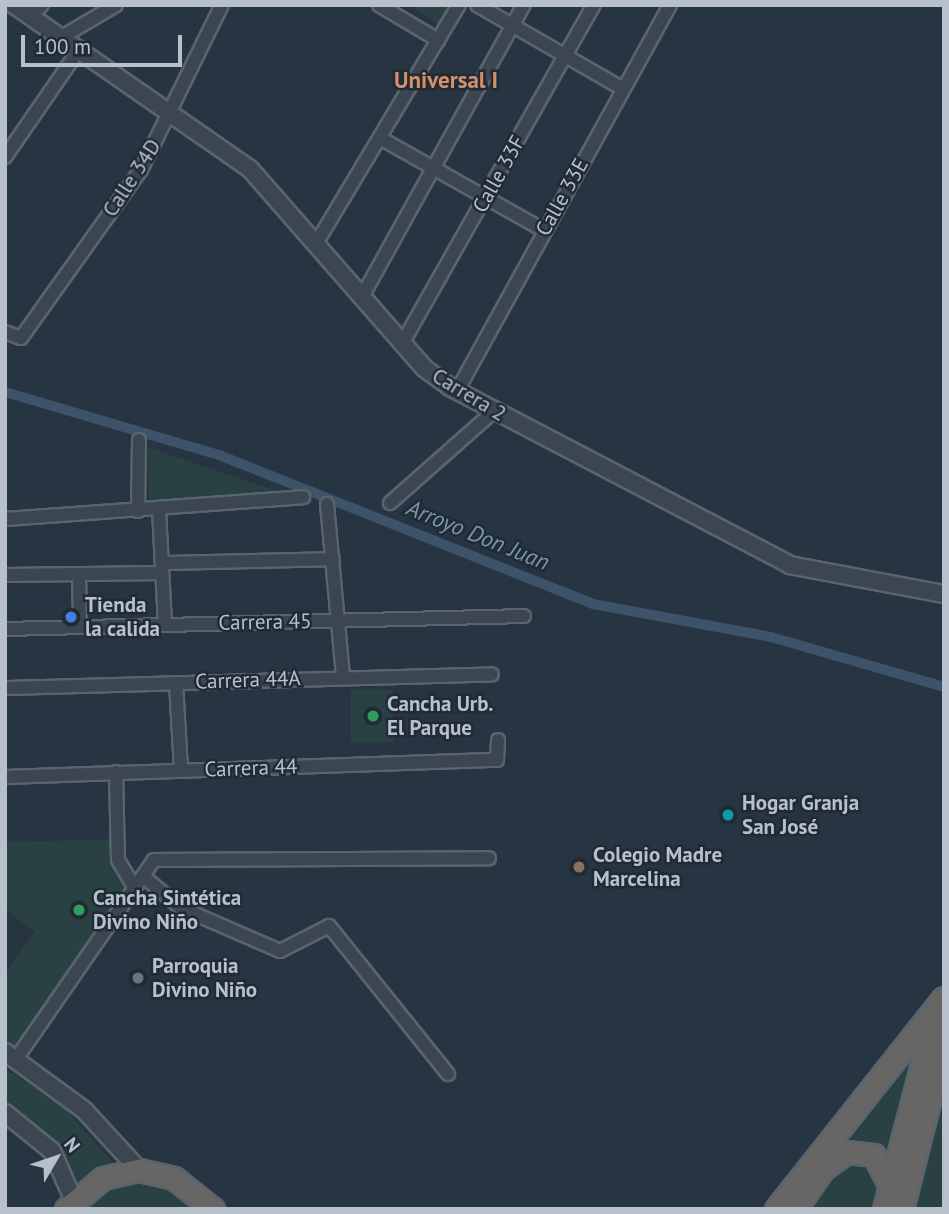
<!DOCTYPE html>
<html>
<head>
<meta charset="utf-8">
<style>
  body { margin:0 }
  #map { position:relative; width:949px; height:1214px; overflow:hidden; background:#273441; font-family:"PT Sans",sans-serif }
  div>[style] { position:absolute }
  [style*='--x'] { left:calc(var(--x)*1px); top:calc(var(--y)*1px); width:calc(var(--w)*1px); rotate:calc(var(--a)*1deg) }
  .green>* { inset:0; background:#294142; transform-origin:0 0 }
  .canal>* { height:10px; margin:-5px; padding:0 5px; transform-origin:5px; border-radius:5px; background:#3d5369 }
  .roads { filter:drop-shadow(2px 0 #59646e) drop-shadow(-2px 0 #59646e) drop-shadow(0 2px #59646e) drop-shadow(0 -2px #59646e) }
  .minor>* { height:12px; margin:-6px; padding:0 6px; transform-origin:6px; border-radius:6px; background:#3b4651 }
  .tertiary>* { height:16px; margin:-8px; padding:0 8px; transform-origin:8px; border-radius:8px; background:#3b4651 }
  .trunk>* { height:21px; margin:-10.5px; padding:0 10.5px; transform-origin:10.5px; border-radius:10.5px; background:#686664 }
  .dots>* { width:19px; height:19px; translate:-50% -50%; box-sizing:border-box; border:4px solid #202b36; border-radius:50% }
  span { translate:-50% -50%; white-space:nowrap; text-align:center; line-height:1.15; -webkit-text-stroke:5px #202b36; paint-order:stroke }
  .street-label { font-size:21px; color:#b8c1cb }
  .poi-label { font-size:21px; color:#b8c1cb; font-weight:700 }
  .left { translate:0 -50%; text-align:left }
  .neighbourhood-label { font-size:23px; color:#d3906b; font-weight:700 }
  .water-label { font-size:23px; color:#7994ad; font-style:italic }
  .frame { position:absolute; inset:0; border:7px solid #b8c1cb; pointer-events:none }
  .north { position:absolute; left:21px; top:1123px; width:70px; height:70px; -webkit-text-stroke:5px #202b36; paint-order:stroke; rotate:51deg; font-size:19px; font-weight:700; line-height:28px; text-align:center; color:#b8c1cb }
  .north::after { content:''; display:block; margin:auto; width:24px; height:32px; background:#b8c1cb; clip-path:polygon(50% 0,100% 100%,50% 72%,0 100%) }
  .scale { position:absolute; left:21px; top:35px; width:161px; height:32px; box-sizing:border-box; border:4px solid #b8c1cb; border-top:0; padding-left:9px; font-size:21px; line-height:24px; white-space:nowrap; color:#b8c1cb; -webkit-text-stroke:5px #202b36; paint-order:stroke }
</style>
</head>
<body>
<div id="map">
  <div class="green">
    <div style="clip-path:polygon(410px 5px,456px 5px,443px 28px)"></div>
    <div style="clip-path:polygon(147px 447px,284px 493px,149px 500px)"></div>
    <div style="left:351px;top:690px;width:42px;height:52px"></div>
    <div style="clip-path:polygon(117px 839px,126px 885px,15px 1050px,5px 1044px,5px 974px,35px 931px,5px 910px,5px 842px)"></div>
    <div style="clip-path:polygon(921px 1038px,890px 1166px,879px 1149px,862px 1142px,825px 1152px)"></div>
    <div style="clip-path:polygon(5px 1068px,62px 1105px,116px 1166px,76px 1185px,47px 1135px,5px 1103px)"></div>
    <div style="clip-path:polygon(944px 1087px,944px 1209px,916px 1209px,943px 1088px)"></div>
    <div style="clip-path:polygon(864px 1158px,883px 1185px,875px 1209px,804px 1209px,839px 1164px)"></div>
    <div style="clip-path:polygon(134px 1181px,161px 1184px,200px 1209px,81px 1209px,109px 1188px)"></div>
  </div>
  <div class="canal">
    <div style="--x:5;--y:392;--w:223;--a:16.4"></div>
    <div style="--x:219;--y:455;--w:403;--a:21.7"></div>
    <div style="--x:593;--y:604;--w:181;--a:10.5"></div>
    <div style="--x:771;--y:637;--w:180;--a:16.1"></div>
  </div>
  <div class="roads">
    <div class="minor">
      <div style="--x:379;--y:5;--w:69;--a:30.7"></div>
      <div style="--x:477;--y:5;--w:168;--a:29.9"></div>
      <div style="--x:30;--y:16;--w:16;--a:-43"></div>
      <div style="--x:60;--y:38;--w:65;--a:-30.5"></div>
      <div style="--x:380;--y:138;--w:187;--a:29.4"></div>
      <div style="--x:5;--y:157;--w:129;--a:-55.4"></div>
      <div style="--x:317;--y:242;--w:276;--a:-59.1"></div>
      <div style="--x:363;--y:295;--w:332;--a:-61"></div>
      <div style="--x:5;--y:332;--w:17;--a:21"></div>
      <div style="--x:21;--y:338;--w:206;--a:-54.5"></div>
      <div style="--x:141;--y:170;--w:184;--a:-63.9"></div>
      <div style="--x:403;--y:342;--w:387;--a:-60.5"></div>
      <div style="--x:457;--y:391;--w:441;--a:-61.1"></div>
      <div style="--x:390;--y:503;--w:139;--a:-41.5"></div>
      <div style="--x:327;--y:504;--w:175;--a:84.7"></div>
      <div style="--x:159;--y:510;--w:114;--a:87"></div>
      <div style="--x:138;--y:511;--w:71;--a:-89.2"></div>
      <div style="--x:5;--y:519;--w:299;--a:-4.2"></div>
      <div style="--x:162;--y:563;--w:171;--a:-1.3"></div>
      <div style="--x:79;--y:574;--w:53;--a:88.9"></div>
      <div style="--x:5;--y:575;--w:157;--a:-0.7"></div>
      <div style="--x:5;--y:629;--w:519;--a:-1.43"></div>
      <div style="--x:176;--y:683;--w:87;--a:86.7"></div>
      <div style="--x:5;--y:688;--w:487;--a:-1.6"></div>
      <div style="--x:116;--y:772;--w:88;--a:88.7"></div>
      <div style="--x:118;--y:860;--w:33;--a:59"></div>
      <div style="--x:5;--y:777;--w:492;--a:-2"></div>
      <div style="--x:497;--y:760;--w:20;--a:-87"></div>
      <div style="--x:143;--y:876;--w:50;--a:40.1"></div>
      <div style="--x:181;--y:908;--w:108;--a:23.5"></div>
      <div style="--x:280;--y:951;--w:55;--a:-27"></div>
      <div style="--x:329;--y:926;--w:190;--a:51.2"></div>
      <div style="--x:16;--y:1059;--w:242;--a:-55.3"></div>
      <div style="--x:154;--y:860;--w:335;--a:-0.3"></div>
    </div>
    <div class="tertiary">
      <div style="--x:14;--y:5;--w:287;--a:34.8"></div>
      <div style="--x:250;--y:169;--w:264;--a:48.8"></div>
      <div style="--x:424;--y:368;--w:32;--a:36"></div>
      <div style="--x:450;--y:387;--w:384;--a:27.6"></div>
      <div style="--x:790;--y:565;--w:157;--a:10.7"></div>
      <div style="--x:5;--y:1052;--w:98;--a:36.3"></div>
      <div style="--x:84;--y:1110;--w:81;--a:47.5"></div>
      <div style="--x:5;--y:1113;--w:60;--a:39"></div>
      <div style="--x:52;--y:1151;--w:52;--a:66.4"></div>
    </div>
    <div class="trunk">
      <div style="--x:66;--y:1209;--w:48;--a:-40"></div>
      <div style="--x:103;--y:1178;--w:37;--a:-13"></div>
      <div style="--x:139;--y:1170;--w:36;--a:13"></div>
      <div style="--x:174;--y:1178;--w:50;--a:38.5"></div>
      <div style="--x:776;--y:1209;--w:269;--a:-51.6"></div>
      <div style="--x:795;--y:1209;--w:49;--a:-55"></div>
      <div style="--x:823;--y:1169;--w:29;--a:-36"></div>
      <div style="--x:846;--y:1152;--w:28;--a:6"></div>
      <div style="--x:874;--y:1155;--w:34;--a:63"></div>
      <div style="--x:884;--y:1209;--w:197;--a:-75.3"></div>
      <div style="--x:902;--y:1209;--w:171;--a:-75.8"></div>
    </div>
  </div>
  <div class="dots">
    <div style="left:71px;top:617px;background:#3f7fe0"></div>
    <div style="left:373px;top:716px;background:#2e9e5b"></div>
    <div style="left:728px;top:815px;background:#0f9aa8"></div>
    <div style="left:579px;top:867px;background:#8d6e63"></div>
    <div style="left:79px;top:910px;background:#2e9e5b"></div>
    <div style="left:138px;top:978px;background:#6b7280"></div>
  </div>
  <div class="street-label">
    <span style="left:499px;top:174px;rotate:-61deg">Calle 33F</span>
    <span style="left:132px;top:178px;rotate:-57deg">Calle 34D</span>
    <span style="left:562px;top:197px;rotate:-61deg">Calle 33E</span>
    <span style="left:469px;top:395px;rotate:31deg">Carrera 2</span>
    <span style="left:265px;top:622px;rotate:-1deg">Carrera 45</span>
    <span style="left:248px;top:680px;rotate:-2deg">Carrera 44A</span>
    <span style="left:251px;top:768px;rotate:-2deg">Carrera 44</span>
  </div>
  <div class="poi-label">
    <span class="left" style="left:85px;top:617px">Tienda<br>la calida</span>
    <span class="left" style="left:387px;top:716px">Cancha Urb.<br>El Parque</span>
    <span class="left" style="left:742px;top:815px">Hogar Granja<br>San José</span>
    <span class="left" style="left:593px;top:867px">Colegio Madre<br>Marcelina</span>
    <span class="left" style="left:93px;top:910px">Cancha Sintética<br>Divino Niño</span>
    <span class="left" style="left:152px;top:978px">Parroquia<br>Divino Niño</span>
  </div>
  <div class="neighbourhood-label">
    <span style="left:446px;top:80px">Universal I</span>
  </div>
  <div class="water-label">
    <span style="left:478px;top:535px;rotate:22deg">Arroyo Don Juan</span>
  </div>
  <div class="frame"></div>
  <div class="north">N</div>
  <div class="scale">100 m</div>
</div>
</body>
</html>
